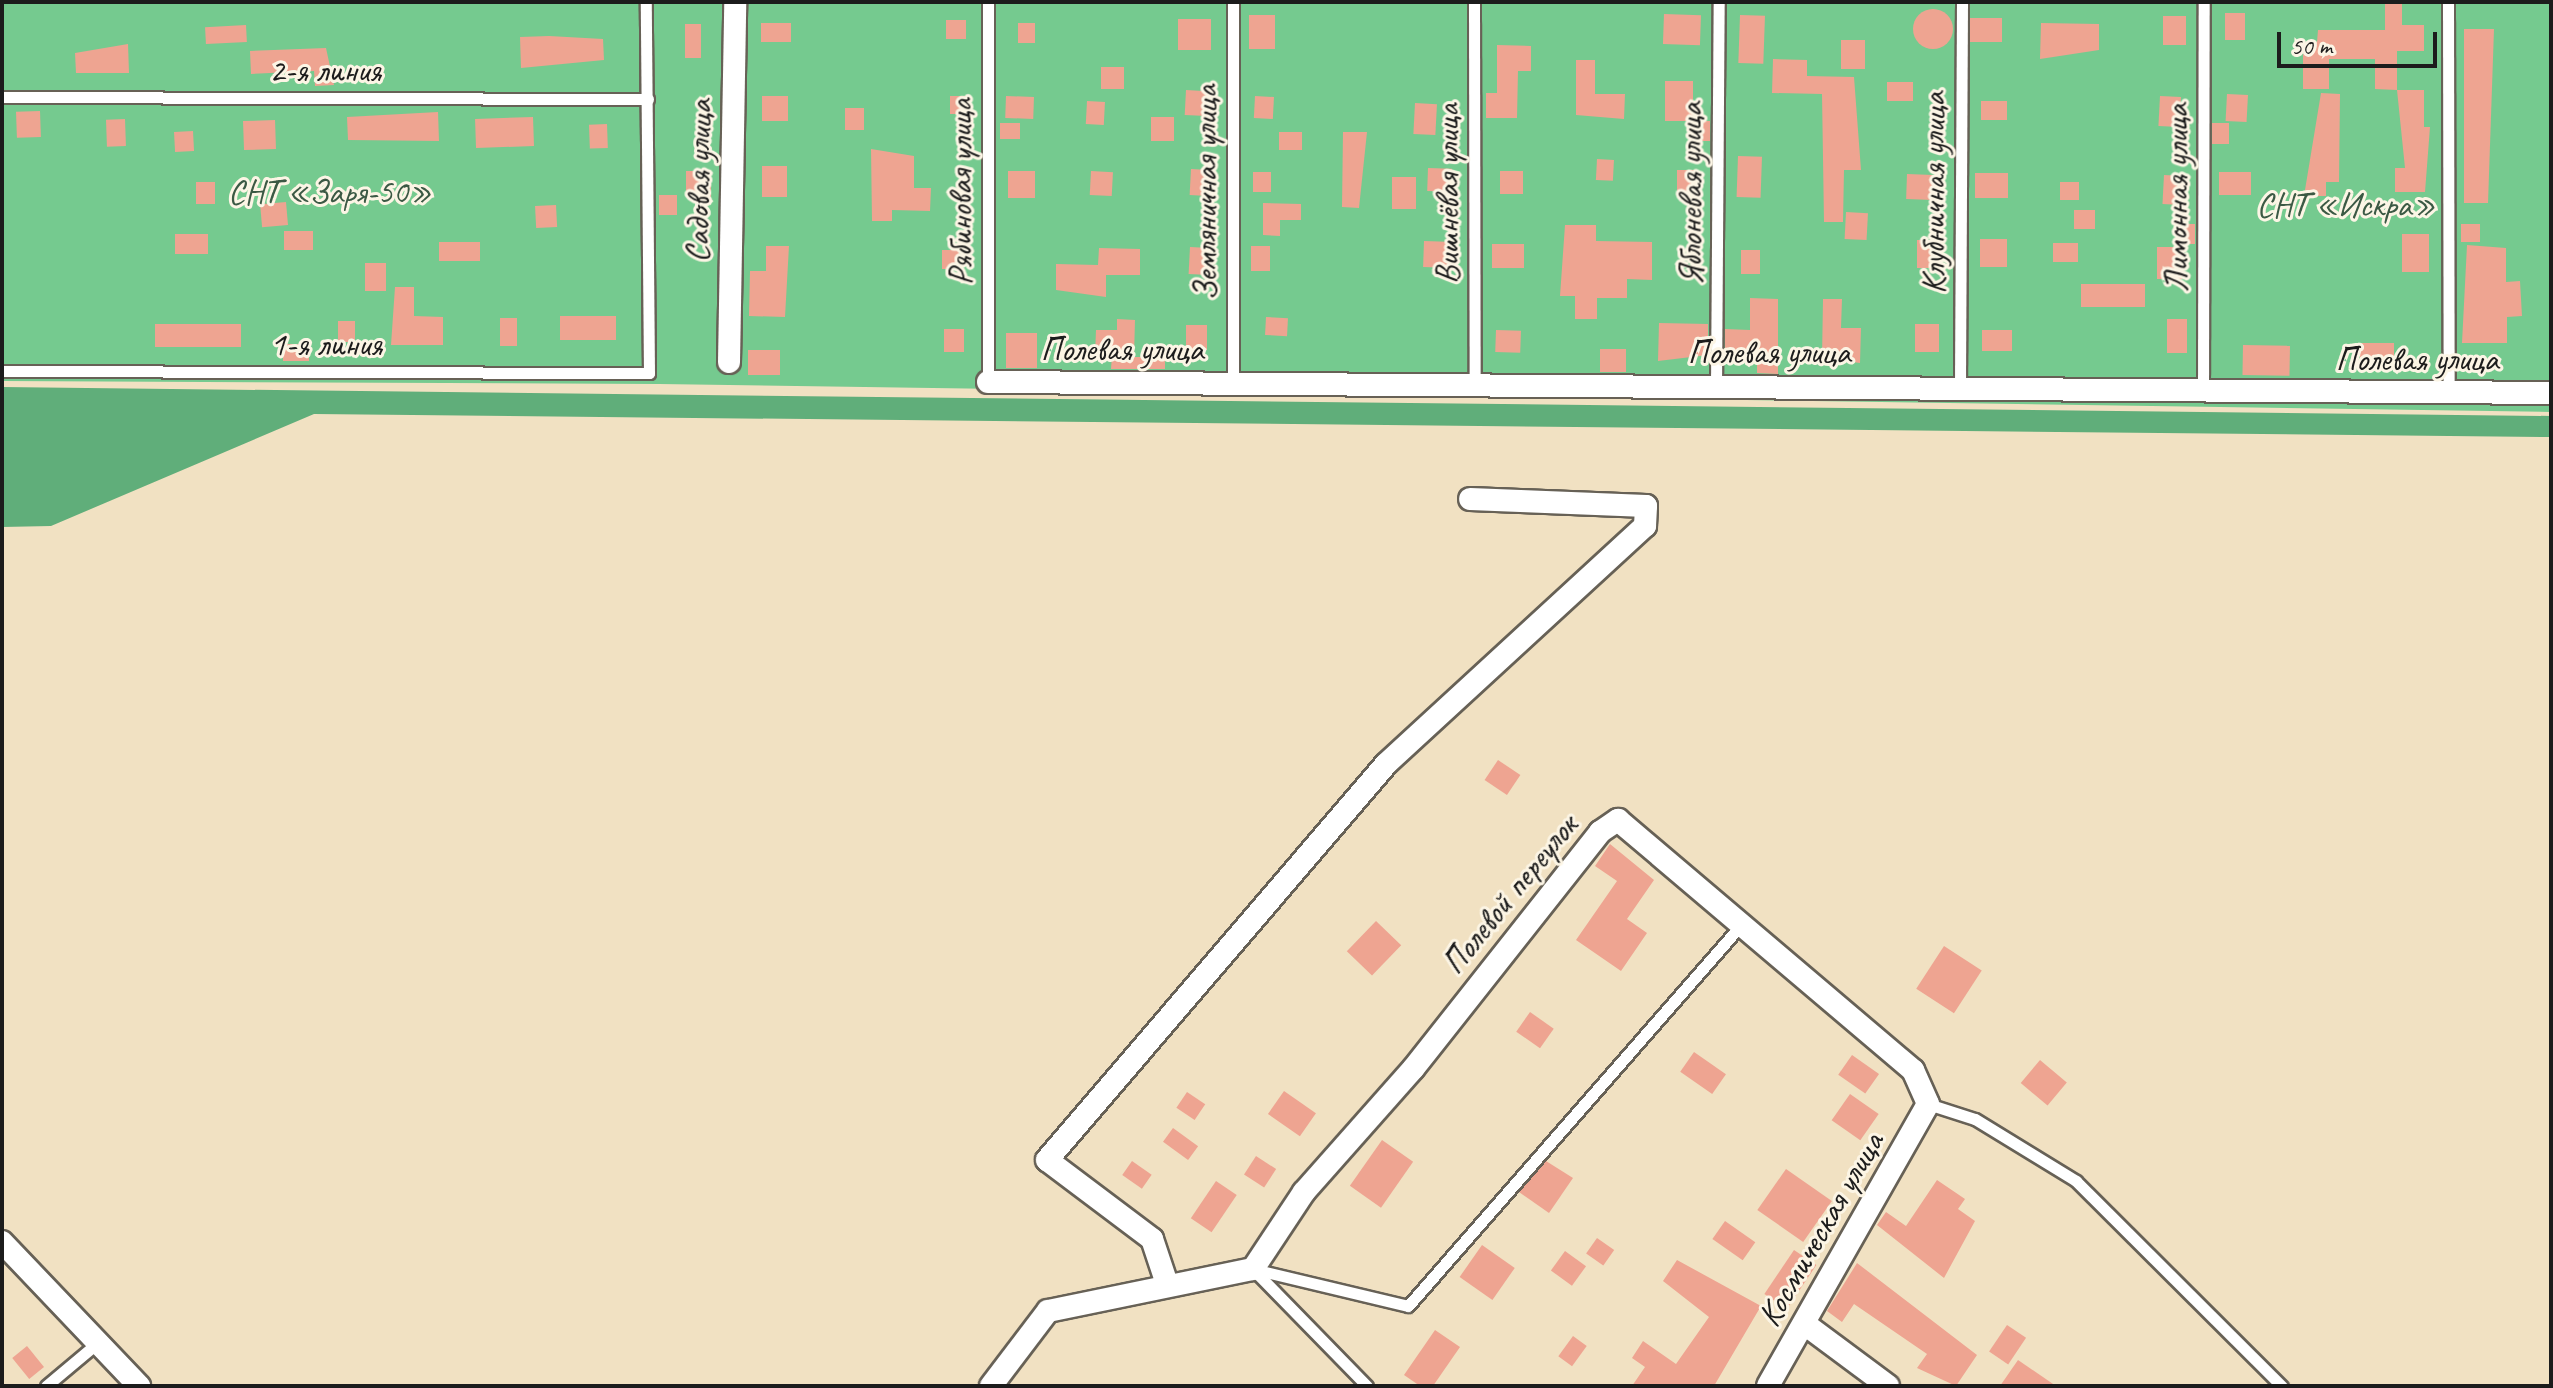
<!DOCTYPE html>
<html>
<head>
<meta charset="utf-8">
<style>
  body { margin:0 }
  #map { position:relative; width:2553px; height:1388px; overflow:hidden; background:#f1e1c2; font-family:Caveat,sans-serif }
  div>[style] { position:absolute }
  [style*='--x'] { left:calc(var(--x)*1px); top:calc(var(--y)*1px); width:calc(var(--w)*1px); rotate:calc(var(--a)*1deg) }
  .green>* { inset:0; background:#75ca8f }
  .forest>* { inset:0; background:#60ae7a }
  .building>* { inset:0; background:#eea491; transform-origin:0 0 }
  .round { border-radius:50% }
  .roads { filter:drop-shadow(2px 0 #676156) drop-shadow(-2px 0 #676156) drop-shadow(0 2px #676156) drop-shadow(0 -2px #676156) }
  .service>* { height:11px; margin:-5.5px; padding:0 5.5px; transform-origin:5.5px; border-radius:5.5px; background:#fff }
  .minor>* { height:22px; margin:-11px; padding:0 11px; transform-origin:11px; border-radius:11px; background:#fff }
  span { translate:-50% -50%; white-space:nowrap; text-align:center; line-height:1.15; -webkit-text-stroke:6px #fcf5e5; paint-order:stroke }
  .street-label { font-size:34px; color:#1c1c1c }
  .park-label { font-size:34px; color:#3b5944 }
  .frame { position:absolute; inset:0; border:4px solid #1c1c1c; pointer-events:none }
  .scale { position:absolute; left:2277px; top:32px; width:160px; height:36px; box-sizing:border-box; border:4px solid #1c1c1c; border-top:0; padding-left:10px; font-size:24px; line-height:28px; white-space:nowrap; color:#1c1c1c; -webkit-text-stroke:6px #fcf5e5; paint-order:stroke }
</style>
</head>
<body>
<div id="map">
  <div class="green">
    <div style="clip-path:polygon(2px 2px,2551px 2px,2551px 412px,659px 384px,2px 381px)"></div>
  </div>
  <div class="forest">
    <div style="clip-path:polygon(2px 387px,2551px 416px,2551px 437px,314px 414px,51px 526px,2px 527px)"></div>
  </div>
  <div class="building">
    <div style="clip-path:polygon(2385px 2px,2402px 2px,2402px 25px,2424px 25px,2424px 51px,2397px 51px,2397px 90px,2375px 89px,2375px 59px,2329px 59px,2329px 89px,2303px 89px,2303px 55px,2309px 41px,2317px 42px,2318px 30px,2385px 30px)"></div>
    <div class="round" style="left:1913px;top:9px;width:40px;height:40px"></div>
    <div style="left:2225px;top:13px;width:20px;height:27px"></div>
    <div style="left:1664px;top:14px;width:37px;height:30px;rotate:2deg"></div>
    <div style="left:1249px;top:15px;width:26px;height:34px"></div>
    <div style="left:1740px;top:15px;width:25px;height:48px;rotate:2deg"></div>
    <div style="left:2163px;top:16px;width:23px;height:29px"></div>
    <div style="left:1970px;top:18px;width:32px;height:24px"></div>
    <div style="left:1178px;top:19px;width:33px;height:31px"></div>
    <div style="left:946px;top:20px;width:20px;height:19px"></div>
    <div style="left:761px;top:23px;width:30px;height:19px"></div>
    <div style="left:1018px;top:23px;width:17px;height:20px"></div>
    <div style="clip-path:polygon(2041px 23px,2099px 24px,2099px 50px,2040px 59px)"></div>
    <div style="left:685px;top:24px;width:16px;height:34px"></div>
    <div style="left:246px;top:25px;width:17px;height:41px;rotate:87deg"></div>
    <div style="clip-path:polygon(2464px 29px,2494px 29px,2488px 203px,2464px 203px)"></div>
    <div style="clip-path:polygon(549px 36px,603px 39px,604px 60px,521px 68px,520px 37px)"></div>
    <div style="left:1841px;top:40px;width:24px;height:29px"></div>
    <div style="clip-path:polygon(128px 44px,129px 73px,76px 73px,75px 53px)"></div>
    <div style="clip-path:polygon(1497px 45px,1531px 46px,1531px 71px,1518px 71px,1517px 118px,1486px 118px,1486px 93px,1497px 93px)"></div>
    <div style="clip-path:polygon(326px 48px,334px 85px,315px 86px,314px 71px,251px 74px,250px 51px)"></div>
    <div style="clip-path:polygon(1773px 59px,1807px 60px,1807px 76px,1854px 77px,1861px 170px,1844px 170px,1843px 222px,1824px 222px,1822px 94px,1772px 93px)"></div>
    <div style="clip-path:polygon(1576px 60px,1595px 60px,1595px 94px,1625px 94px,1624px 119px,1576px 115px)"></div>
    <div style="left:1101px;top:67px;width:23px;height:22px"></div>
    <div style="left:1665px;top:81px;width:28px;height:40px"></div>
    <div style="left:1887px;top:82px;width:26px;height:19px"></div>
    <div style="left:1186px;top:90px;width:22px;height:25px;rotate:3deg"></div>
    <div style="clip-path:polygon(2397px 90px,2424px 90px,2424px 127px,2430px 127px,2425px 192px,2395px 192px,2395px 168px,2405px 168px)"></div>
    <div style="clip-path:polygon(2321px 93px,2340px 94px,2339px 182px,2326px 182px,2326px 196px,2304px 196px)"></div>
    <div style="left:2227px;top:94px;width:21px;height:27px;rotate:3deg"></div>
    <div style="left:762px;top:96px;width:26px;height:25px"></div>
    <div style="left:950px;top:96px;width:17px;height:18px"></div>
    <div style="left:1006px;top:96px;width:28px;height:22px;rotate:2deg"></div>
    <div style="left:1255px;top:96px;width:19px;height:22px;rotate:3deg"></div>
    <div style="left:2160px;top:96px;width:21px;height:30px;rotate:3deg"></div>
    <div style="left:1087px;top:101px;width:18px;height:23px;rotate:3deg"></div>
    <div style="left:1981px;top:101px;width:26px;height:19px"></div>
    <div style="left:1415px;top:103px;width:22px;height:31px;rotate:3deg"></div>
    <div style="left:845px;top:108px;width:19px;height:22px"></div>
    <div style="left:40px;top:111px;width:26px;height:24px;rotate:88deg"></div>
    <div style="clip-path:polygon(438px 112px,439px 141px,348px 140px,347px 117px)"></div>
    <div style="left:533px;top:117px;width:29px;height:58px;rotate:88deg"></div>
    <div style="left:1151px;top:117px;width:23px;height:24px"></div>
    <div style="left:125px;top:119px;width:27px;height:19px;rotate:88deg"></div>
    <div style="left:275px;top:120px;width:29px;height:32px;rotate:88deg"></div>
    <div style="left:1693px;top:121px;width:17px;height:20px"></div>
    <div style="left:1000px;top:123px;width:20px;height:16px"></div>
    <div style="left:2212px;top:123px;width:17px;height:21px"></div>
    <div style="left:607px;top:124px;width:24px;height:18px;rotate:88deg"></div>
    <div style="left:193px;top:131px;width:20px;height:19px;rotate:87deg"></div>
    <div style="left:1279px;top:132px;width:23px;height:18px"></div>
    <div style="clip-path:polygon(1343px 132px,1367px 132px,1359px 208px,1342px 207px)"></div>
    <div style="clip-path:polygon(871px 149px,914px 156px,914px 188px,931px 188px,930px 211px,892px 210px,892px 221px,872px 221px)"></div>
    <div style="left:1738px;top:156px;width:24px;height:41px;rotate:2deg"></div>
    <div style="left:1597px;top:159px;width:17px;height:21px;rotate:3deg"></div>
    <div style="left:762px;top:166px;width:25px;height:31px"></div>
    <div style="left:1428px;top:168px;width:24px;height:23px;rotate:2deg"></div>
    <div style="left:1191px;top:169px;width:18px;height:26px;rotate:3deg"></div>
    <div style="left:1677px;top:170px;width:18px;height:23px"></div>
    <div style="left:686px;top:171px;width:25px;height:26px"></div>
    <div style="left:1008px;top:171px;width:27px;height:27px"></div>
    <div style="left:1091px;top:171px;width:22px;height:24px;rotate:3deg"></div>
    <div style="left:1500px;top:171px;width:23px;height:23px"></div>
    <div style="left:1253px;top:172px;width:18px;height:20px"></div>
    <div style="left:2219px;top:172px;width:32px;height:23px"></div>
    <div style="left:1975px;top:173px;width:33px;height:25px"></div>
    <div style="left:1907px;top:174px;width:33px;height:25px;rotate:2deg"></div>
    <div style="left:2164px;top:175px;width:19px;height:29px;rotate:3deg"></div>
    <div style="left:1392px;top:177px;width:24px;height:32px"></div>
    <div style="left:196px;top:182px;width:19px;height:22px"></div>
    <div style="left:2060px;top:182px;width:19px;height:18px"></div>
    <div style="left:659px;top:195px;width:18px;height:20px"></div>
    <div style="left:286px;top:202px;width:23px;height:26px;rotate:85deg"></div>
    <div style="clip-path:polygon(1263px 203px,1301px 204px,1301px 220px,1280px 220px,1280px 236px,1263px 235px)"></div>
    <div style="left:556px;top:205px;width:22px;height:21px;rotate:87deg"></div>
    <div style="left:2074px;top:210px;width:21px;height:19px"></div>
    <div style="left:1846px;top:212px;width:22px;height:27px;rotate:3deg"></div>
    <div style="left:2180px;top:224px;width:15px;height:20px"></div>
    <div style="left:2461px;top:224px;width:19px;height:18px"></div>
    <div style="clip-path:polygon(1565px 225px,1596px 225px,1596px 241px,1652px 242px,1652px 280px,1627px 279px,1627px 298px,1597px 298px,1597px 319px,1575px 319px,1575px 296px,1560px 296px)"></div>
    <div style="left:284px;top:231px;width:29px;height:19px"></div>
    <div style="left:175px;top:234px;width:33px;height:20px"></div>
    <div style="left:2402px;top:234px;width:27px;height:38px"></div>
    <div style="left:1980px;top:239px;width:27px;height:28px"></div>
    <div style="left:1917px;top:240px;width:24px;height:28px"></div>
    <div style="left:1424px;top:241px;width:30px;height:26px;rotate:2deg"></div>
    <div style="left:480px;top:242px;width:19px;height:41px;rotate:90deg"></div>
    <div style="left:2053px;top:243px;width:25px;height:19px"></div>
    <div style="left:1492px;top:244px;width:32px;height:24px"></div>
    <div style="clip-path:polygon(2467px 245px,2506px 248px,2506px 282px,2520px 281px,2522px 316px,2507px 317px,2507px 343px,2462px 343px)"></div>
    <div style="clip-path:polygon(766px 246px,789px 246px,785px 317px,749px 316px,750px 271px,766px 271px)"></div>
    <div style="left:1251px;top:246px;width:19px;height:25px"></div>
    <div style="left:1190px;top:247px;width:20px;height:27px;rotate:3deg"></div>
    <div style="left:2157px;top:247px;width:25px;height:32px"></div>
    <div style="clip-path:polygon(1099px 248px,1140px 249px,1140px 275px,1106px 275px,1106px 297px,1056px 290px,1056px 264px,1098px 265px)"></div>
    <div style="left:942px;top:250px;width:17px;height:19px"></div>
    <div style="left:1741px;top:250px;width:19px;height:24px"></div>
    <div style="left:365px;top:263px;width:21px;height:28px"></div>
    <div style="left:2145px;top:284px;width:23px;height:64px;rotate:90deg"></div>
    <div style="clip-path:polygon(395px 287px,414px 287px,414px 316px,443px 317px,443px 345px,391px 345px)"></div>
    <div style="clip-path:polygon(1750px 298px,1778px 299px,1778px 374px,1757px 373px,1757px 355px,1725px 355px,1725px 329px,1750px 330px)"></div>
    <div style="clip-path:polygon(1823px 299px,1842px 299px,1841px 328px,1861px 328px,1860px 363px,1822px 358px)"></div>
    <div style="left:560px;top:316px;width:56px;height:24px"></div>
    <div style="left:1266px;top:317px;width:22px;height:18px;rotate:3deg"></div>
    <div style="left:500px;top:318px;width:17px;height:28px"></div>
    <div style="clip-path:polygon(1117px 319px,1135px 320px,1134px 357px,1165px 357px,1165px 369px,1111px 369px,1112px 355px,1095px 355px,1096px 330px,1117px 330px)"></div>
    <div style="left:2167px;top:319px;width:20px;height:34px"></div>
    <div style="left:338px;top:321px;width:17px;height:21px"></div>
    <div style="clip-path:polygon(1659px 323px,1708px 324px,1708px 355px,1658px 361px)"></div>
    <div style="left:241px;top:324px;width:23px;height:86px;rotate:90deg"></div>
    <div style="left:1915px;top:324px;width:24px;height:28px"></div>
    <div style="left:1186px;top:325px;width:21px;height:25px"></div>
    <div style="left:944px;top:329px;width:20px;height:23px"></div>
    <div style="left:1496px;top:330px;width:25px;height:22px;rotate:2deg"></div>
    <div style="left:1982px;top:330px;width:30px;height:21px"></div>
    <div style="left:1006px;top:333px;width:31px;height:35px"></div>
    <div style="left:2360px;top:343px;width:34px;height:18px"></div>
    <div style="left:283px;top:344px;width:26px;height:17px"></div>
    <div style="left:2243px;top:345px;width:47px;height:30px;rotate:1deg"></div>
    <div style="left:1600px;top:349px;width:26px;height:23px"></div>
    <div style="left:748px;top:350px;width:32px;height:25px"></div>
    <div style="left:1498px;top:760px;width:27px;height:24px;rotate:34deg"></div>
    <div style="clip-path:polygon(1610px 844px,1654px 880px,1627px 919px,1647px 933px,1621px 971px,1576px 940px,1617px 881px,1595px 866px)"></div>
    <div style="left:1376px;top:921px;width:35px;height:42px;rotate:44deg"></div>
    <div style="left:1944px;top:946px;width:45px;height:51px;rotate:33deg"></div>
    <div style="left:1530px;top:1012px;width:29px;height:24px;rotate:35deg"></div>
    <div style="left:1694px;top:1052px;width:39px;height:24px;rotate:35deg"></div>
    <div style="left:1852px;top:1055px;width:33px;height:24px;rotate:35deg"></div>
    <div style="left:2040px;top:1060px;width:35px;height:30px;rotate:40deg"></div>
    <div style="left:1284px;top:1091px;width:39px;height:28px;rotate:35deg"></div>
    <div style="left:1187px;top:1092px;width:22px;height:19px;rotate:34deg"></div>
    <div style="left:1850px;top:1094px;width:35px;height:32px;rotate:35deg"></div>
    <div style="left:1173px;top:1128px;width:31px;height:17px;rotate:36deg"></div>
    <div style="left:1382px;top:1140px;width:38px;height:56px;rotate:35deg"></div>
    <div style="left:1256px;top:1156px;width:24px;height:22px;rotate:33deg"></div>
    <div style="left:1132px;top:1161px;width:24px;height:17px;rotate:35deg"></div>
    <div style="clip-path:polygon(1546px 1161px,1573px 1178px,1549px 1213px,1519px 1192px)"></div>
    <div style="left:1786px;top:1169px;width:56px;height:50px;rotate:35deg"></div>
    <div style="clip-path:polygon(1937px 1180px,1965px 1199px,1958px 1209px,1975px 1221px,1944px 1278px,1877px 1225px,1886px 1212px,1906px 1226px)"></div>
    <div style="left:1216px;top:1181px;width:25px;height:45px;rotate:34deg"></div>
    <div style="left:1725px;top:1221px;width:37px;height:22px;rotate:35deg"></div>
    <div style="left:1597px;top:1238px;width:21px;height:19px;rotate:35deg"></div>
    <div style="left:1482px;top:1245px;width:40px;height:39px;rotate:35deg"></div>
    <div style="left:1794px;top:1250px;width:27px;height:53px;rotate:34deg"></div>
    <div style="left:1565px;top:1251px;width:26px;height:24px;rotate:36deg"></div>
    <div style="clip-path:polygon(1677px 1260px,1761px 1306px,1714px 1386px,1632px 1386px,1645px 1367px,1632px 1358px,1643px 1341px,1676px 1364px,1709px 1317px,1663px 1281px)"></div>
    <div style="clip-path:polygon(1857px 1263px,1977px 1355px,1956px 1386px,1917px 1368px,1927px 1354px,1854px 1304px,1842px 1322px,1827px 1311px)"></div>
    <div style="left:2007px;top:1325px;width:23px;height:32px;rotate:34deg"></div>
    <div style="clip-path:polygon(1435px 1330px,1460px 1347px,1433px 1386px,1420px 1386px,1404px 1375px)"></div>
    <div style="left:1573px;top:1336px;width:17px;height:25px;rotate:36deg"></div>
    <div style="left:27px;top:1346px;width:27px;height:19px;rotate:51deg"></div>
    <div style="clip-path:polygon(2018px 1360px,2056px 1386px,2000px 1386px)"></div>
  </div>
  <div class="roads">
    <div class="service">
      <div style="--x:1233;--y:2;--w:381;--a:90"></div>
      <div style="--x:1474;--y:2;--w:384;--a:89.9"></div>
      <div style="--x:2448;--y:2;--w:391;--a:89.9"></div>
      <div style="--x:2;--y:97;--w:646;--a:0.18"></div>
      <div style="--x:2;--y:371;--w:647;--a:0.18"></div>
      <div style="--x:649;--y:373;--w:371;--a:-90.5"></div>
      <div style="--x:988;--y:382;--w:380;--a:-90"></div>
      <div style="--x:1960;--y:384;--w:382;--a:-89.7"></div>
      <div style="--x:1716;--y:387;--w:385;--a:-89.6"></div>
      <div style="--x:2203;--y:393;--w:391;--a:-89.9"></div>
      <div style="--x:1928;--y:1104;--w:49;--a:17.7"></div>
      <div style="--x:1975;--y:1119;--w:119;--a:31.5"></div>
      <div style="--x:2076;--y:1181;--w:291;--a:44.9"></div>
      <div style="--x:46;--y:1386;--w:65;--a:-40"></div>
      <div style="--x:1367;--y:1386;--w:163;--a:-134.3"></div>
      <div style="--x:1253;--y:1269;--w:159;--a:13.4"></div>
      <div style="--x:1408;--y:1306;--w:506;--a:-48.85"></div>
    </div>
    <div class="minor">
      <div style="--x:729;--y:362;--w:360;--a:-89"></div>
      <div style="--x:988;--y:382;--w:1563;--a:0.4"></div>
      <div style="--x:2;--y:1242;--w:199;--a:46.4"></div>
      <div style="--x:1167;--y:1284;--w:47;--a:-108.4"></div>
      <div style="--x:1152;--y:1239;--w:131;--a:-143"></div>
      <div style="--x:1047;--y:1160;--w:521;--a:-49.43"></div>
      <div style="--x:1386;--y:764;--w:352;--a:-42.6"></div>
      <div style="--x:1645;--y:526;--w:20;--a:-87"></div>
      <div style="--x:1646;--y:506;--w:176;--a:-177.7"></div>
      <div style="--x:1806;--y:1325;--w:102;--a:36.6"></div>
      <div style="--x:991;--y:1386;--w:94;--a:-52.8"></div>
      <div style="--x:1048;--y:1311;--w:209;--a:-11.6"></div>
      <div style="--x:1253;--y:1269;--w:92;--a:-56.5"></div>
      <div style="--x:1304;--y:1192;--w:164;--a:-48.5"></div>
      <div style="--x:1413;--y:1069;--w:302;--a:-51.7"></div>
      <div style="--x:1600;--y:832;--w:22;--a:-34"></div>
      <div style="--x:1618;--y:820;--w:387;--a:40.3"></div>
      <div style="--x:1913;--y:1070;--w:37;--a:66"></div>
      <div style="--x:1928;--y:1104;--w:324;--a:119.6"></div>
    </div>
  </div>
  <div class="street-label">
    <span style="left:325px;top:70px">2-я линия</span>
    <span style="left:698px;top:181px;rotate:-89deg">Садовая улица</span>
    <span style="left:960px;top:192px;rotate:-90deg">Рябиновая улица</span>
    <span style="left:1205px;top:193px;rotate:-90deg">Земляничная улица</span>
    <span style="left:1933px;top:193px;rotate:-90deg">Клубничная улица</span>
    <span style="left:1447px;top:194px;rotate:-90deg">Вишнёвая улица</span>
    <span style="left:1690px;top:194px;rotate:-90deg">Яблоневая улица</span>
    <span style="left:2176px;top:198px;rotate:-90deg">Лимонная улица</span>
    <span style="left:326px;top:344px">1-я линия</span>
    <span style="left:1122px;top:349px">Полевая улица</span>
    <span style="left:1769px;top:352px">Полевая улица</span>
    <span style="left:2417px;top:359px">Полевая улица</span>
    <span style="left:1509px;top:894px;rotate:-51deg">Полевой переулок</span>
    <span style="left:1820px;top:1229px;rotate:-60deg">Космическая улица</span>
  </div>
  <div class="park-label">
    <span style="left:330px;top:192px">СНТ «Заря-50»</span>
    <span style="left:2346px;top:205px">СНТ «Искра»</span>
  </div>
  <div class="frame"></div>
  <div class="scale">50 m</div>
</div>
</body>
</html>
